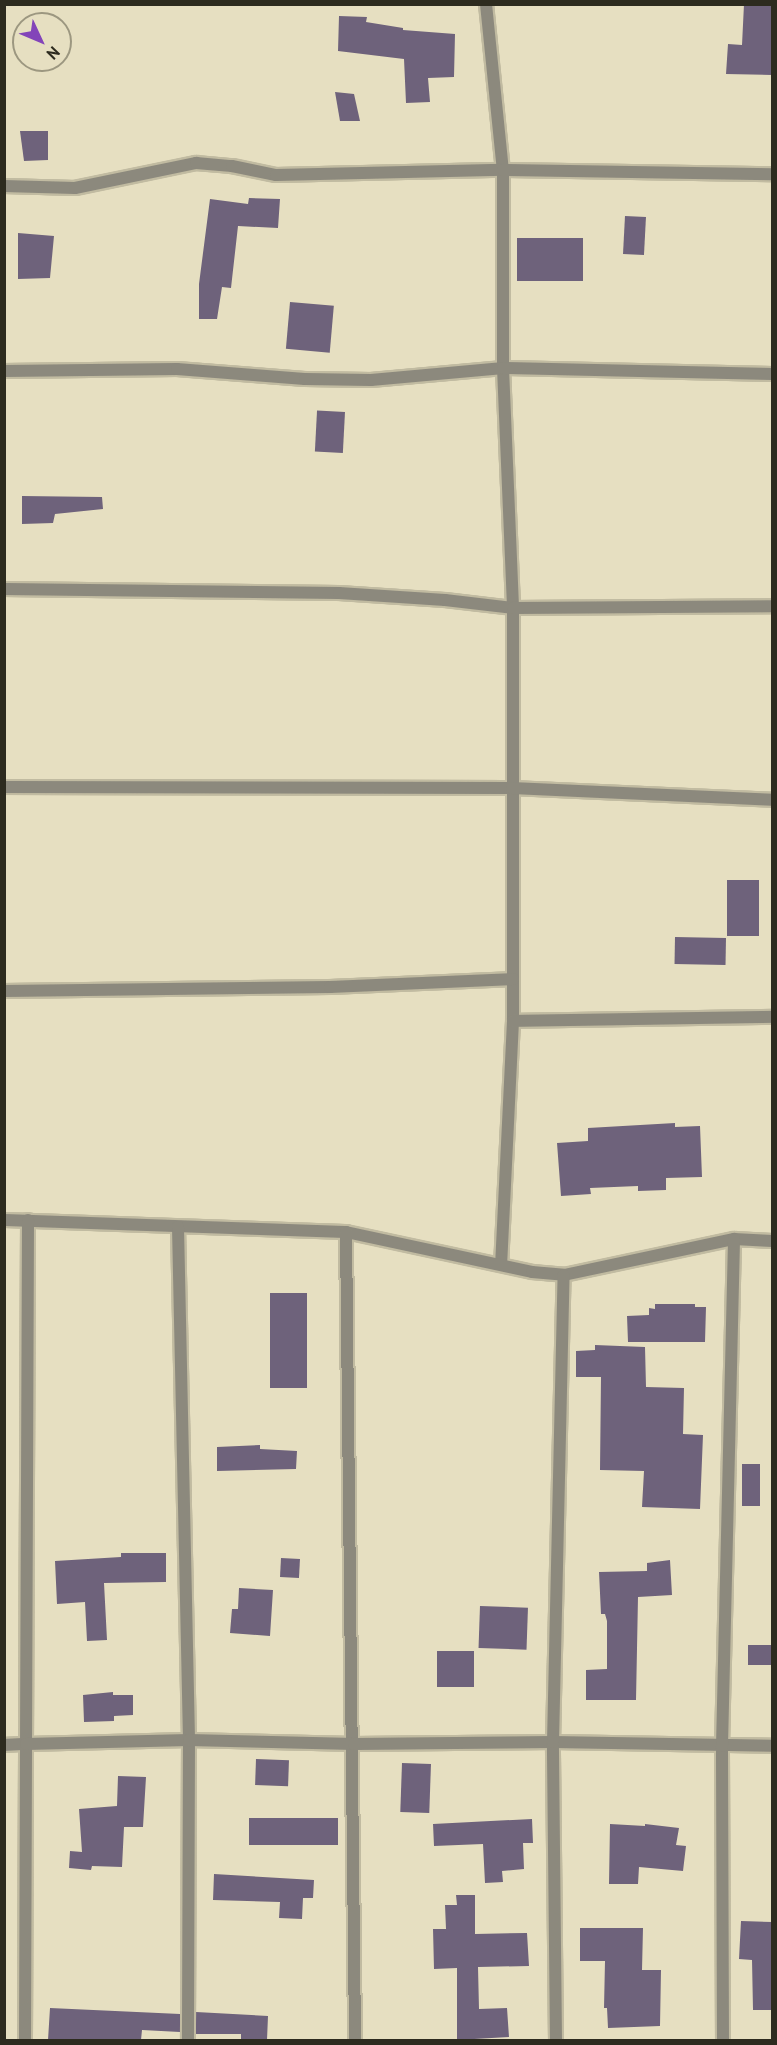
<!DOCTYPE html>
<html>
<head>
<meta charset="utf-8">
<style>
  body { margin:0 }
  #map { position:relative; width:777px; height:2045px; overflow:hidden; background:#e6dfc1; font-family:"PT Sans",sans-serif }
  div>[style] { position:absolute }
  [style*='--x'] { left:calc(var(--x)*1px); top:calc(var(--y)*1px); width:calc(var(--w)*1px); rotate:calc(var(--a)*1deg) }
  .building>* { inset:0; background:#6e627b; transform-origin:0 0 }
  .roads { filter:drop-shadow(2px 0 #c1bba1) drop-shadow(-2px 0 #c1bba1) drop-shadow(0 2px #c1bba1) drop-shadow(0 -2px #c1bba1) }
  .street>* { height:12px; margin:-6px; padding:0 6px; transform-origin:6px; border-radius:6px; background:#8c897d }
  span { translate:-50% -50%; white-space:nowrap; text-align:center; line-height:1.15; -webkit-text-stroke:6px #e6dfc1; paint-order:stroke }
  .frame { position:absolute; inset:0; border:6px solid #2d2b1f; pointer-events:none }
  .north { position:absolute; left:12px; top:12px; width:60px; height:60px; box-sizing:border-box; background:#e6dfc1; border:2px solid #9c9780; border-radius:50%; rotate:134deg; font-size:16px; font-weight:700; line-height:24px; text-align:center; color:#2d2b1f }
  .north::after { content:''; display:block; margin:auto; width:21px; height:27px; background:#8344b9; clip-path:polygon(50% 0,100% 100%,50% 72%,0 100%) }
</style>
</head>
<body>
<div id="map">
  <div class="building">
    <div style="clip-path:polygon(744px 4px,772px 4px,772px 75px,726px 74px,728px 44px,742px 45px)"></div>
    <div style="clip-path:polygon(339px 16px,367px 17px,366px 22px,403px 28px,403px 30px,455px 34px,454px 77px,428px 78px,430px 102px,406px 103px,404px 59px,338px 51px)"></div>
    <div style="clip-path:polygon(335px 92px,354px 94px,360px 121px,340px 121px)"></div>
    <div style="clip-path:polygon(20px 131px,48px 131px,48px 160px,24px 161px)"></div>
    <div style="clip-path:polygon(249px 198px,280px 199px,278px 228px,238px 226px,231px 288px,222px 287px,217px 319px,199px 319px,199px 284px,210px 199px,248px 204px)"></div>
    <div style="left:625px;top:216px;width:21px;height:38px;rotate:3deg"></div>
    <div style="clip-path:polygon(18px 233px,54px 236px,50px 278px,18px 279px)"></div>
    <div style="left:517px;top:238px;width:66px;height:43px"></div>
    <div style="left:290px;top:302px;width:44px;height:47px;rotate:5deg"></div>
    <div style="left:345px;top:412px;width:41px;height:28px;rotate:93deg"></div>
    <div style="clip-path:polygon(22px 496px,102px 497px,103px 509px,55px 514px,53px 523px,22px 524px)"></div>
    <div style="left:727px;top:880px;width:32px;height:56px"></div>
    <div style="left:675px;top:937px;width:51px;height:27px;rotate:1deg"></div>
    <div style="clip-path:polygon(675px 1123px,675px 1127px,700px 1126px,702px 1177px,666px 1178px,666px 1190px,638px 1191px,638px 1186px,590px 1188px,591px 1194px,561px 1196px,557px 1143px,588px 1141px,588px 1128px)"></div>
    <div style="left:270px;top:1293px;width:37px;height:95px"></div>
    <div style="clip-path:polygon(655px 1304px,695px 1304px,695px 1307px,706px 1307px,705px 1342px,628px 1342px,627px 1316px,649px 1315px,649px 1308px,655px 1309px)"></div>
    <div style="clip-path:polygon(595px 1345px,645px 1347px,646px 1387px,684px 1388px,683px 1434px,703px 1435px,700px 1509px,642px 1507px,644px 1471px,600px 1470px,601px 1377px,576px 1377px,576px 1351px,595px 1350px)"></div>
    <div style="clip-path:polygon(260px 1445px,260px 1449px,297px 1451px,296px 1469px,217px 1471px,217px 1447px)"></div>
    <div style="left:742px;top:1464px;width:18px;height:42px"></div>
    <div style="clip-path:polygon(121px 1553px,166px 1553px,166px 1582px,104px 1583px,107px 1640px,87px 1641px,85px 1602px,57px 1604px,55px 1561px,121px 1557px)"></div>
    <div style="left:281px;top:1558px;width:19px;height:19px;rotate:3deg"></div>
    <div style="clip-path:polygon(670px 1560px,672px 1595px,638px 1597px,636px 1700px,586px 1700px,586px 1670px,607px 1669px,607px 1621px,605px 1614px,601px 1614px,599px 1572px,647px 1571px,647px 1563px)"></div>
    <div style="clip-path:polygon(239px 1588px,273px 1590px,270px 1636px,230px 1633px,232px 1609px,238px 1609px)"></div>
    <div style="left:480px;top:1606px;width:48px;height:42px;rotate:2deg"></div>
    <div style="left:748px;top:1645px;width:24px;height:20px"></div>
    <div style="left:437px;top:1651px;width:37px;height:36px"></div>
    <div style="clip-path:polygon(113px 1692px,113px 1695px,133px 1695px,133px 1715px,114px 1716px,114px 1721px,84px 1722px,83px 1695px)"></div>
    <div style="left:256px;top:1759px;width:33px;height:26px;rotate:2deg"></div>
    <div style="left:402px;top:1763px;width:29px;height:49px;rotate:2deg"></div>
    <div style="clip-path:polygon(118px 1776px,146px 1777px,143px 1827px,124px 1827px,122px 1867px,92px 1866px,91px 1870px,69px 1868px,70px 1851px,82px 1852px,79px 1809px,117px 1806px)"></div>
    <div style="left:338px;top:1818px;width:27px;height:89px;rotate:90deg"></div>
    <div style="clip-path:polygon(532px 1819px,533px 1843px,523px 1843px,524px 1869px,502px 1871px,503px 1882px,485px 1883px,483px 1844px,434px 1846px,433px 1824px)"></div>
    <div style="clip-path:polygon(610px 1824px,645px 1826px,645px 1824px,679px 1828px,676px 1845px,686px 1846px,683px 1871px,639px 1867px,638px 1884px,609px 1884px)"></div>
    <div style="clip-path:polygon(214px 1874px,314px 1880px,313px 1898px,303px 1898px,302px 1919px,279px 1918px,280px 1902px,213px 1900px)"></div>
    <div style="clip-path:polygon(456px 1895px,475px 1895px,475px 1934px,527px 1933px,529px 1966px,478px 1967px,479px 2009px,507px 2008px,509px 2037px,457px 2040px,457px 1968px,434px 1969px,433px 1929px,446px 1929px,445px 1905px,457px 1905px)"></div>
    <div style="clip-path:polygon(741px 1921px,772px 1922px,772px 2010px,753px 2010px,752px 1960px,739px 1959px)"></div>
    <div style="clip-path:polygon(580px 1928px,643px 1928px,642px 1970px,661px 1970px,660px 2026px,608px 2028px,607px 2008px,604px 2008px,605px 1961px,580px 1961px)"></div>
    <div style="clip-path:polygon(50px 2008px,180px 2014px,180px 2032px,142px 2030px,141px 2040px,48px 2040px)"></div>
    <div style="clip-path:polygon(196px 2012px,268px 2016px,267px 2040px,241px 2040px,241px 2034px,196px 2034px)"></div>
  </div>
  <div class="roads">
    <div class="street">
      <div style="--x:486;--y:4;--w:167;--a:84.2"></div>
      <div style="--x:503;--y:170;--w:198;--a:90"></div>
      <div style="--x:503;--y:368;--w:240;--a:87.6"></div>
      <div style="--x:513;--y:608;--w:413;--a:90"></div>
      <div style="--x:513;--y:1021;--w:242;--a:92.8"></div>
      <div style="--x:4;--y:186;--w:71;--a:1.6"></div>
      <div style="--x:75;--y:188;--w:124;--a:-11.7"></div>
      <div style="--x:196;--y:163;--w:36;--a:5"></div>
      <div style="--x:232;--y:166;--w:45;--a:11.6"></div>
      <div style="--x:276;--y:175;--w:227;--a:-1.3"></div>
      <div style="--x:503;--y:170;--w:269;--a:0.9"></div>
      <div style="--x:4;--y:371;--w:173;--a:-0.7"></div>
      <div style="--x:177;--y:369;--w:128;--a:4.5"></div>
      <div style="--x:305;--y:379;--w:66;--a:0.9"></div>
      <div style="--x:371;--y:380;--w:133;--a:-5.2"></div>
      <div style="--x:503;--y:368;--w:269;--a:1.3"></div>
      <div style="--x:4;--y:589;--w:335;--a:0.7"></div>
      <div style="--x:339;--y:593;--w:106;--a:3.8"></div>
      <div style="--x:445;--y:600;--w:68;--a:6.7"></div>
      <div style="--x:513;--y:608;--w:259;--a:-0.4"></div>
      <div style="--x:4;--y:787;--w:508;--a:0.11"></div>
      <div style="--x:512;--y:788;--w:260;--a:2.6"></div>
      <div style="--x:4;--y:991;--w:326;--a:-0.7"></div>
      <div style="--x:330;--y:987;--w:183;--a:-2.5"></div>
      <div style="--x:513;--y:1021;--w:259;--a:-0.9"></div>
      <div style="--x:4;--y:1220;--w:342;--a:2"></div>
      <div style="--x:346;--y:1232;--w:190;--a:12.1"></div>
      <div style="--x:532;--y:1272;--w:32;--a:5"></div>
      <div style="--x:564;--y:1275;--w:174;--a:-12"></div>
      <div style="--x:734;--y:1239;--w:38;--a:3"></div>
      <div style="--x:178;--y:1227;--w:513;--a:88.77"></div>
      <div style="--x:189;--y:1740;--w:300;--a:90.2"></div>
      <div style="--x:346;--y:1232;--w:808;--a:89.36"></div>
      <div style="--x:4;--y:1745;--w:22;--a:-3"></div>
      <div style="--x:26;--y:1744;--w:524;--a:-89.78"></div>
      <div style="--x:25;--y:2040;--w:296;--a:-89.8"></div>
      <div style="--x:26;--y:1744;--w:163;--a:-1.4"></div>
      <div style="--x:189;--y:1740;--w:165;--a:1.4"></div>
      <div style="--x:354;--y:1744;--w:199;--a:-0.6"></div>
      <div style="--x:553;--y:1742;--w:219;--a:1"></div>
      <div style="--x:556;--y:2040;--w:298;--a:-90.6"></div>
      <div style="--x:553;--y:1742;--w:467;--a:-88.7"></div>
      <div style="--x:723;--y:2040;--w:294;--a:-90.2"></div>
      <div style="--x:722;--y:1746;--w:507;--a:-88.64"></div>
    </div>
  </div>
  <div class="frame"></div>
  <div class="north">N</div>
</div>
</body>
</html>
